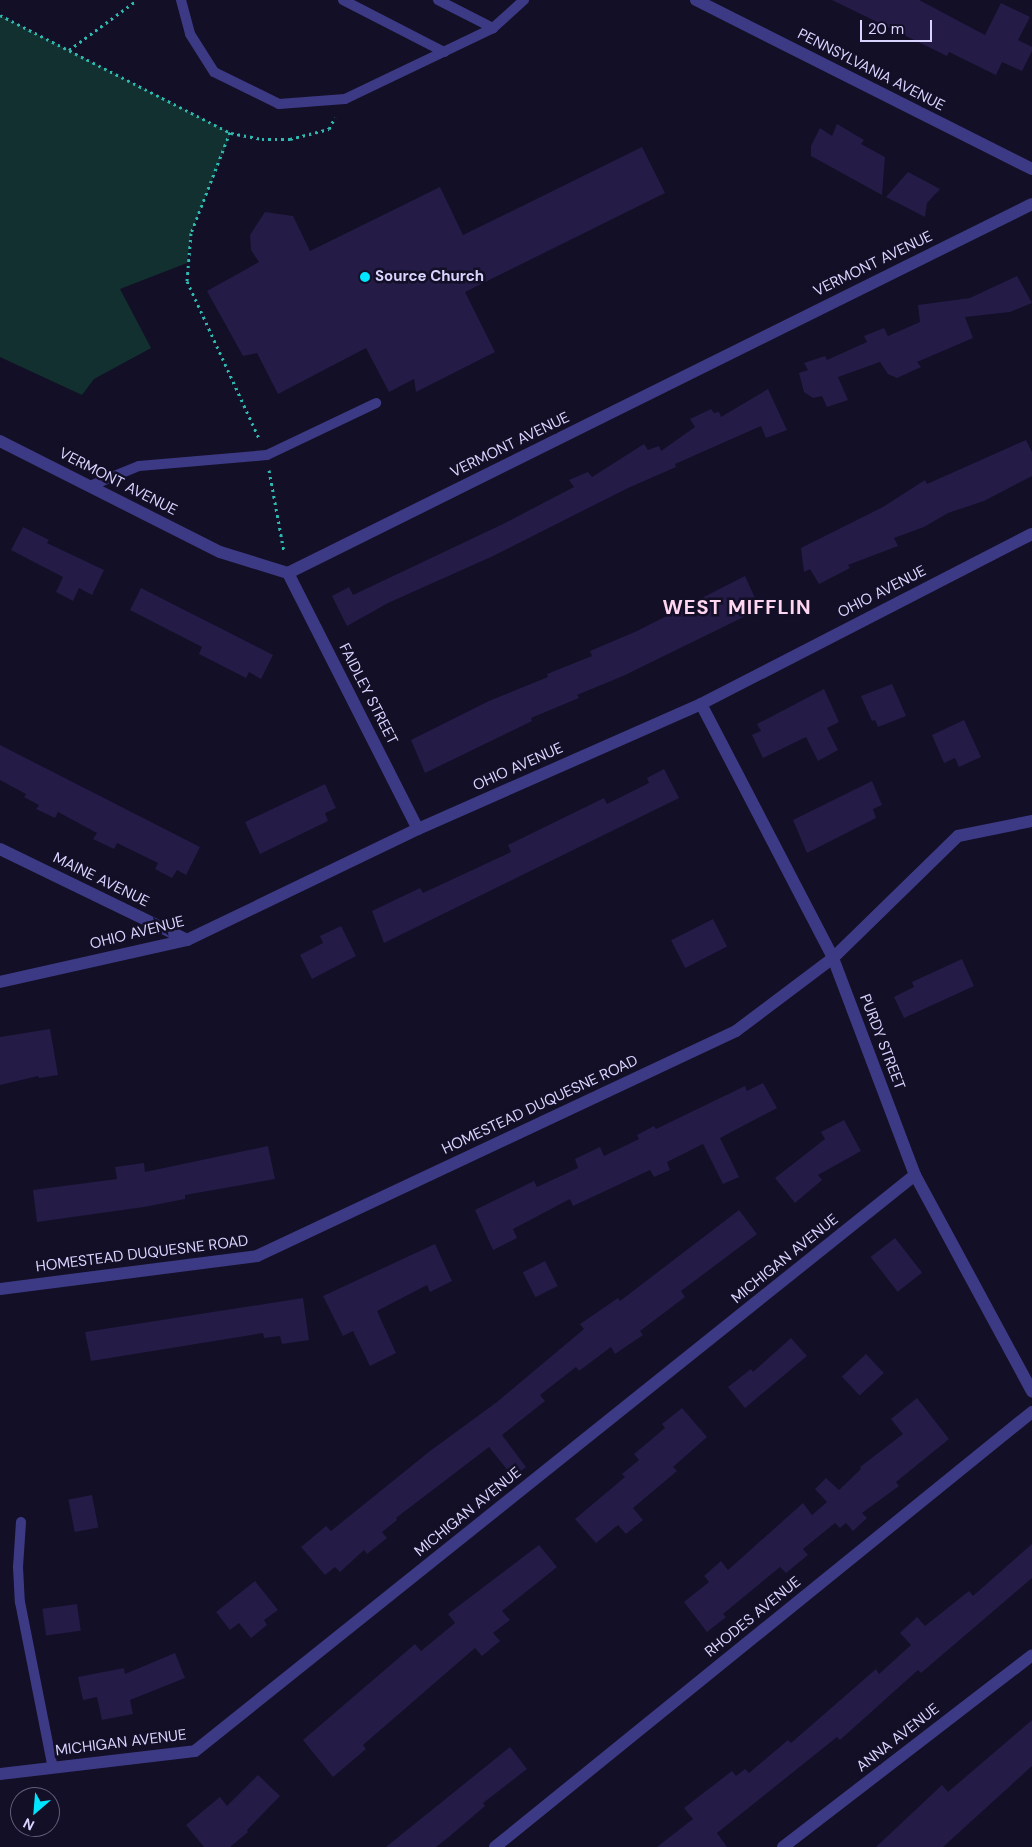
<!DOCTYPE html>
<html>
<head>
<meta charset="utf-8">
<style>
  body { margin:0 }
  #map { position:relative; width:1032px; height:1847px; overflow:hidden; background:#130f26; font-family:"DM Sans",sans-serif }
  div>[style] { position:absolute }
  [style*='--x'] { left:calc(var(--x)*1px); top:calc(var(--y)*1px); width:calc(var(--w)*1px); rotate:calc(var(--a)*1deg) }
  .green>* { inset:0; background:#12302f }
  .building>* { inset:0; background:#241b47; transform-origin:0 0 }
  .path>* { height:3px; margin-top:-1.5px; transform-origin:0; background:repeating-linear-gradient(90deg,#2fb8b0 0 2.5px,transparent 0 6.5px) }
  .service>* { height:10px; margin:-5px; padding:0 5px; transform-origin:5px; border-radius:5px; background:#3d3a85 }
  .minor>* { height:12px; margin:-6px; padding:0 6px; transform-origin:6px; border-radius:6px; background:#3d3a85 }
  .tertiary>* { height:12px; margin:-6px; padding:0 6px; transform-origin:6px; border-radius:6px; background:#3d3a85 }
  .dots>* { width:14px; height:14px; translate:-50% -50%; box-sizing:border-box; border:2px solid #130f26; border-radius:50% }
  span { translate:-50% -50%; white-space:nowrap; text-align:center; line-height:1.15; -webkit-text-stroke:5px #130f26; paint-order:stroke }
  .street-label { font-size:15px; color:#d9d4ff }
  .poi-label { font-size:15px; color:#d9d4ff; font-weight:700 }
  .left { translate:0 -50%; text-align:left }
  .district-label { font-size:20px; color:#ffd6f0; font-weight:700; letter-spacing:1px }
  .north { position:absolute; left:10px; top:1787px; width:50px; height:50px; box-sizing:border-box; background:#130f26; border:1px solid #625e7d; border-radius:50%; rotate:207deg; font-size:14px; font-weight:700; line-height:20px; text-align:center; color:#d9d4ff }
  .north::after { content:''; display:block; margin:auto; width:18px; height:22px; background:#00e5ff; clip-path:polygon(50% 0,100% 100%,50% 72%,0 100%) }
  .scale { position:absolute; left:860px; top:20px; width:72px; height:22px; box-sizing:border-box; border:2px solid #d9d4ff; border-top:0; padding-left:6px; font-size:15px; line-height:18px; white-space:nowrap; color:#d9d4ff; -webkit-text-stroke:4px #130f26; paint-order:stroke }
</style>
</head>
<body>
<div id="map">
  <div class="green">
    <div style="clip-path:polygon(0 15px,231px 133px,191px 233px,187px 263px,120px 289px,151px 348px,94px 379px,82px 395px,0 357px)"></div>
  </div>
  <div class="building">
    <div style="clip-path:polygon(832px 0,919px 0,985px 35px,1001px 3px,1030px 17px,1018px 40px,1032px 47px,1032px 51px,1022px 71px,1002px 62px,996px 75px,949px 52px,947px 56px)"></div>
    <div style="clip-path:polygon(837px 124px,864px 140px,861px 144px,885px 157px,882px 195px,811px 156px,811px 146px,820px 128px,832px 136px)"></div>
    <div style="clip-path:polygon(642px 147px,665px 193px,465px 292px,495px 352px,416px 392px,414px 379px,389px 392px,366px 348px,278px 394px,257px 353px,243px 356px,207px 291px,259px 262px,251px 250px,250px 235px,265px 212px,293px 216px,310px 251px,440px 187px,463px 235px)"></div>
    <div style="clip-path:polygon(908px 172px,940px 189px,927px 203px,925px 217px,886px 197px)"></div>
    <div style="clip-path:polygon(1017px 276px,1032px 303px,1010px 312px,965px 317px,973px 338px,917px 362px,921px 367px,897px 378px,888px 374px,880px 362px,838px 377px,848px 400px,827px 407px,822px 396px,813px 398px,804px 392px,799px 373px,808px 370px,804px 363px,825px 356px,827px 360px,867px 342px,864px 336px,884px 328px,888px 336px,920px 322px,918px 305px,970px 298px)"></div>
    <div style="clip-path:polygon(768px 389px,787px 430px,766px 438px,761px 426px,675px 464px,676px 467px,628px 488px,491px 557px,388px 603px,347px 626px,332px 596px,349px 587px,353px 595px,503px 524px,574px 487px,569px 480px,588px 472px,592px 477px,644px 444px,648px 450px,659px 446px,661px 451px,695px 427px,690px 419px,711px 409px,714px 413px,719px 412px,721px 417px)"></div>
    <div style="clip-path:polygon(1026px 440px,1032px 452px,1032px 476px,984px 501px,948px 513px,924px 527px,894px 538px,898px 546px,848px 565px,850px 568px,819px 584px,810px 569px,804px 572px,801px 548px,883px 507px,925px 480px,927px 484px)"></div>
    <div style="clip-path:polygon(23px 527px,49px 540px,47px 543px,104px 570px,92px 595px,79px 588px,73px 601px,56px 592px,63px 577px,11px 550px)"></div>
    <div style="clip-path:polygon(745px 576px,760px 609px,623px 676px,577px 695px,579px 698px,531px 718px,532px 721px,425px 773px,411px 740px,489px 701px,548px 677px,547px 674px,592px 656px,590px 651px,637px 631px)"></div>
    <div style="clip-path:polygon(141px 588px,273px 655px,261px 679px,249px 672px,246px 678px,199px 654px,202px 647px,130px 610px)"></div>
    <div style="clip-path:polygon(892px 684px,906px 716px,878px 727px,875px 720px,872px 721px,861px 696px)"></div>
    <div style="clip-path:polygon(824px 689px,839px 722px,827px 728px,838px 750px,818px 761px,806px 737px,763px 758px,752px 735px,761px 731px,757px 724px)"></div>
    <div style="clip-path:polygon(964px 720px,981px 757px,959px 767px,955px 758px,944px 763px,932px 735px)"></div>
    <div style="clip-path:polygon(0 745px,200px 847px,186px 875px,177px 870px,172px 878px,155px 869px,158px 863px,117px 843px,114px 849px,93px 839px,97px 833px,58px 812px,55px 818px,36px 809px,39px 805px,24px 797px,26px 794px,0 780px)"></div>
    <div style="clip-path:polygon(664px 769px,679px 798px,384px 943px,372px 911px,420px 888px,423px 893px,511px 852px,508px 845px,604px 798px,607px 804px,649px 783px,647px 778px)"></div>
    <div style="clip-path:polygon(872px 781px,882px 805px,873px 809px,876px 818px,807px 853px,793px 820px)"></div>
    <div style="clip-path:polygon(325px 784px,336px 808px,325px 813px,328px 821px,260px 854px,245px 822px)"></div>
    <div style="left:713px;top:919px;width:31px;height:47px;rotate:63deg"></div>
    <div style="clip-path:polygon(341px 926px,356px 956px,312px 979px,300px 955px,323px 943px,320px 936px)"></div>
    <div style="clip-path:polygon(962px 959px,974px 986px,904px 1018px,894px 997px,914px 987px,912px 982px)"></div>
    <div style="clip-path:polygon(50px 1029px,58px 1075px,39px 1078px,38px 1076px,0 1085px,0 1037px)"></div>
    <div style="clip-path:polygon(763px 1083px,777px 1108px,720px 1138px,739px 1177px,723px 1184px,703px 1144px,667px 1162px,670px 1170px,654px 1177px,650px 1170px,573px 1206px,570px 1199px,513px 1229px,517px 1238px,493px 1250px,475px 1210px,534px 1181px,537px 1187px,578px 1168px,575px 1159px,600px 1147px,604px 1156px,639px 1139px,637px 1135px,654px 1126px,656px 1129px,745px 1086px,747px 1091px)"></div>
    <div style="clip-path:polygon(844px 1120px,861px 1151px,818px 1175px,822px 1180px,795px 1203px,775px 1178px,825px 1139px,821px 1132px)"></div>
    <div style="clip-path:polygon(268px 1146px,275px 1179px,185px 1195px,185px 1199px,144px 1207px,37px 1222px,33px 1190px,117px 1179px,115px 1167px,144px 1163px,145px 1172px)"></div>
    <div style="clip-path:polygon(739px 1210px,757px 1234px,681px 1291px,685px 1297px,640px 1331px,643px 1335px,615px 1354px,611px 1347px,579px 1371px,576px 1367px,540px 1395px,545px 1401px,502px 1435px,526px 1467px,513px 1477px,489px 1447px,396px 1518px,397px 1520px,382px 1532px,387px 1538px,367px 1554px,364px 1550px,340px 1572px,335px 1567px,325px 1575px,301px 1547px,326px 1526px,331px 1531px,430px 1451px,497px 1402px,584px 1329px,580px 1324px,618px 1298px,620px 1301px)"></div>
    <div style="left:895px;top:1238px;width:44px;height:31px;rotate:52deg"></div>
    <div style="clip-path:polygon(435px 1244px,452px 1281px,430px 1292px,427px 1285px,377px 1311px,396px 1353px,370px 1366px,353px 1331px,343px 1336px,323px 1296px)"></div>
    <div style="left:545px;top:1261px;width:28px;height:25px;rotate:63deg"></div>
    <div style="clip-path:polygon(303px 1298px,309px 1340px,282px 1344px,280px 1336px,264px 1338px,263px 1333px,91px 1361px,85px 1332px)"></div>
    <div style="clip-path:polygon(791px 1338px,807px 1356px,745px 1408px,728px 1387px,751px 1369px,753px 1372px)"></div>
    <div style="left:866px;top:1354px;width:26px;height:33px;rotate:47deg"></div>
    <div style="clip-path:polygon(917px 1398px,949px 1439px,896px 1482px,899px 1486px,862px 1513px,867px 1518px,853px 1531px,846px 1523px,840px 1528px,835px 1523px,803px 1549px,808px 1555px,786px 1573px,780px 1567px,723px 1614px,726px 1617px,707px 1632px,684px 1602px,709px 1582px,704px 1576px,721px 1561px,728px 1570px,803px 1503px,812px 1515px,827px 1502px,815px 1489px,826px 1478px,839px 1490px,861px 1469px,860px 1467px,903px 1434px,891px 1419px)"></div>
    <div style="clip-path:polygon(682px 1408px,707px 1437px,673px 1467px,677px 1471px,633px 1508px,643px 1520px,626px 1534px,618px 1525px,596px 1543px,575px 1519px,625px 1477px,622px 1474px,639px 1460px,634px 1454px,665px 1428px,662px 1424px)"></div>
    <div style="left:92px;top:1495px;width:33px;height:24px;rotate:79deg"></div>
    <div style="clip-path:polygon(1032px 1544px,1032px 1578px,921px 1673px,918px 1670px,840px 1740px,837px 1737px,717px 1833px,727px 1847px,657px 1847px,693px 1819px,684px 1808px,732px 1771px,736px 1776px,745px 1769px,749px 1773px,788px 1740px,791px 1743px,876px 1669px,879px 1674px,911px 1645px,900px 1633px,917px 1617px,925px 1626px,969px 1591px,973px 1596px)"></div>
    <div style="clip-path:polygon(539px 1545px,557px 1567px,502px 1611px,510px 1620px,493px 1633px,500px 1641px,482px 1656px,475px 1648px,363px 1745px,366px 1749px,333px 1777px,303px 1740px,415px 1644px,421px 1651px,455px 1623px,448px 1614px)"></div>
    <div style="clip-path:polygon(255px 1581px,278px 1610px,264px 1620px,267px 1625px,251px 1638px,239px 1623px,230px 1630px,216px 1612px)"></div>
    <div style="left:77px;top:1604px;width:27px;height:35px;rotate:82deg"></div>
    <div style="clip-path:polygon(175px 1653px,185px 1678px,130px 1700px,133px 1714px,102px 1720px,97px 1697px,83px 1700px,78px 1677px,124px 1668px,125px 1674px)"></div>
    <div style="clip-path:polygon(1032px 1720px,1032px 1766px,943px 1847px,876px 1847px,942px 1785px,948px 1792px)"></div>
    <div style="clip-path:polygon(510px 1747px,527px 1769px,483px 1803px,485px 1806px,450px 1836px,436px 1847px,386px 1847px)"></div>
    <div style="clip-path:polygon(258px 1775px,280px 1796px,247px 1830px,248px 1832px,230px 1847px,204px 1847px,186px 1825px,220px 1797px,227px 1806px)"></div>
  </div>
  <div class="path">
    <div style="--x:0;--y:15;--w:259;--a:27.1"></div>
    <div style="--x:231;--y:133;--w:32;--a:11"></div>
    <div style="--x:262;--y:139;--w:28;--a:0"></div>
    <div style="--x:290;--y:139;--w:40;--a:-14.4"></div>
    <div style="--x:329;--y:129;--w:13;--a:-63"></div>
    <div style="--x:69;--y:50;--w:84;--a:-36.3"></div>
    <div style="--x:230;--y:132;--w:108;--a:111.1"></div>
    <div style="--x:191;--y:233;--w:48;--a:94.8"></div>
    <div style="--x:187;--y:281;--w:173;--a:65.4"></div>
    <div style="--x:269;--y:470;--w:83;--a:79.6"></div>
  </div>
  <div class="service">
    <div style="--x:181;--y:0;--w:35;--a:75"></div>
    <div style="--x:190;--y:34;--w:45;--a:57.7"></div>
    <div style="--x:214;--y:72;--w:72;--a:26.2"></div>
    <div style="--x:279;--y:104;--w:66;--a:-4.3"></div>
    <div style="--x:345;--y:99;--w:164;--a:-25.6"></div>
    <div style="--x:493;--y:28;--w:42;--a:-42.1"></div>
    <div style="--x:343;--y:0;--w:114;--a:27.2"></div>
    <div style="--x:438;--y:0;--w:62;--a:27"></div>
    <div style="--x:90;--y:486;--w:53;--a:-22.2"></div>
    <div style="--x:139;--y:466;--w:128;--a:-4.9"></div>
    <div style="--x:267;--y:455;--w:121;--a:-25.5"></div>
    <div style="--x:21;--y:1522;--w:45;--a:93.8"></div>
    <div style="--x:18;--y:1567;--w:35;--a:87"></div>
    <div style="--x:20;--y:1602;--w:169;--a:78.8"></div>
  </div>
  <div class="minor">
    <div style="--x:0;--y:441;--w:246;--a:26.8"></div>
    <div style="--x:220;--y:552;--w:71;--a:17.2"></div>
    <div style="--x:288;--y:573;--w:830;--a:-26.38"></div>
    <div style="--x:288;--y:573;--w:287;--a:63.1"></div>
    <div style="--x:701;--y:704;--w:286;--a:62.5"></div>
    <div style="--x:833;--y:958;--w:232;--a:69.3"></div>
    <div style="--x:915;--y:1175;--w:246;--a:61.6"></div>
    <div style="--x:0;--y:849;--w:208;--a:25.9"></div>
    <div style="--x:0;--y:982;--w:192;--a:-12.7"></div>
    <div style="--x:187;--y:940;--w:256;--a:-25.7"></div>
    <div style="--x:418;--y:829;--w:309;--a:-23.8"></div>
    <div style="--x:701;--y:704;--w:372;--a:-27.2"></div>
    <div style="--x:0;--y:1774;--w:196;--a:-6.7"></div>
    <div style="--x:195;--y:1751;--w:922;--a:-38.66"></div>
    <div style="--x:495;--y:1847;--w:691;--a:-39.01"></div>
    <div style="--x:783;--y:1847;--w:314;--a:-37.6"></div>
  </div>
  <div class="tertiary">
    <div style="--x:696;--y:0;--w:376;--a:26.7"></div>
    <div style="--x:0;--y:1289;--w:259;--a:-7.3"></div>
    <div style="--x:257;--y:1256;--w:529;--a:-25.16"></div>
    <div style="--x:736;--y:1031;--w:121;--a:-37"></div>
    <div style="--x:833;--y:958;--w:175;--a:-44.3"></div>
    <div style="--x:958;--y:836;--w:76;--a:-11.5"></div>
  </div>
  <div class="dots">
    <div style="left:365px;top:277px;background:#00e5ff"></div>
  </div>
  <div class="street-label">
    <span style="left:871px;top:70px;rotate:27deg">PENNSYLVANIA AVENUE</span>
    <span style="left:873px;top:264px;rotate:-26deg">VERMONT AVENUE</span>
    <span style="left:510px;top:445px;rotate:-26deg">VERMONT AVENUE</span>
    <span style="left:118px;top:482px;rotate:27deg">VERMONT AVENUE</span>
    <span style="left:882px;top:592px;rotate:-27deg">OHIO AVENUE</span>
    <span style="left:368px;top:694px;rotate:63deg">FAIDLEY STREET</span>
    <span style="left:518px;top:767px;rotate:-24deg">OHIO AVENUE</span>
    <span style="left:101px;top:880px;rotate:26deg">MAINE AVENUE</span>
    <span style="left:137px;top:933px;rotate:-14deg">OHIO AVENUE</span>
    <span style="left:882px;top:1042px;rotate:69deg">PURDY STREET</span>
    <span style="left:540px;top:1105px;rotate:-25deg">HOMESTEAD DUQUESNE ROAD</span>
    <span style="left:142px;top:1254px;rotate:-7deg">HOMESTEAD DUQUESNE ROAD</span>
    <span style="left:785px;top:1259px;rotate:-39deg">MICHIGAN AVENUE</span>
    <span style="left:468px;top:1512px;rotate:-39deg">MICHIGAN AVENUE</span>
    <span style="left:753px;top:1617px;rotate:-39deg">RHODES AVENUE</span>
    <span style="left:898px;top:1738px;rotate:-38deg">ANNA AVENUE</span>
    <span style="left:121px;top:1743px;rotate:-7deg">MICHIGAN AVENUE</span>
  </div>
  <div class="poi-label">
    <span class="left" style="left:375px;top:277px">Source Church</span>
  </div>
  <div class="district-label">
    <span style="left:737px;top:607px">WEST MIFFLIN</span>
  </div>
  <div class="north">N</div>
  <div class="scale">20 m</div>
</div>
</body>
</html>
